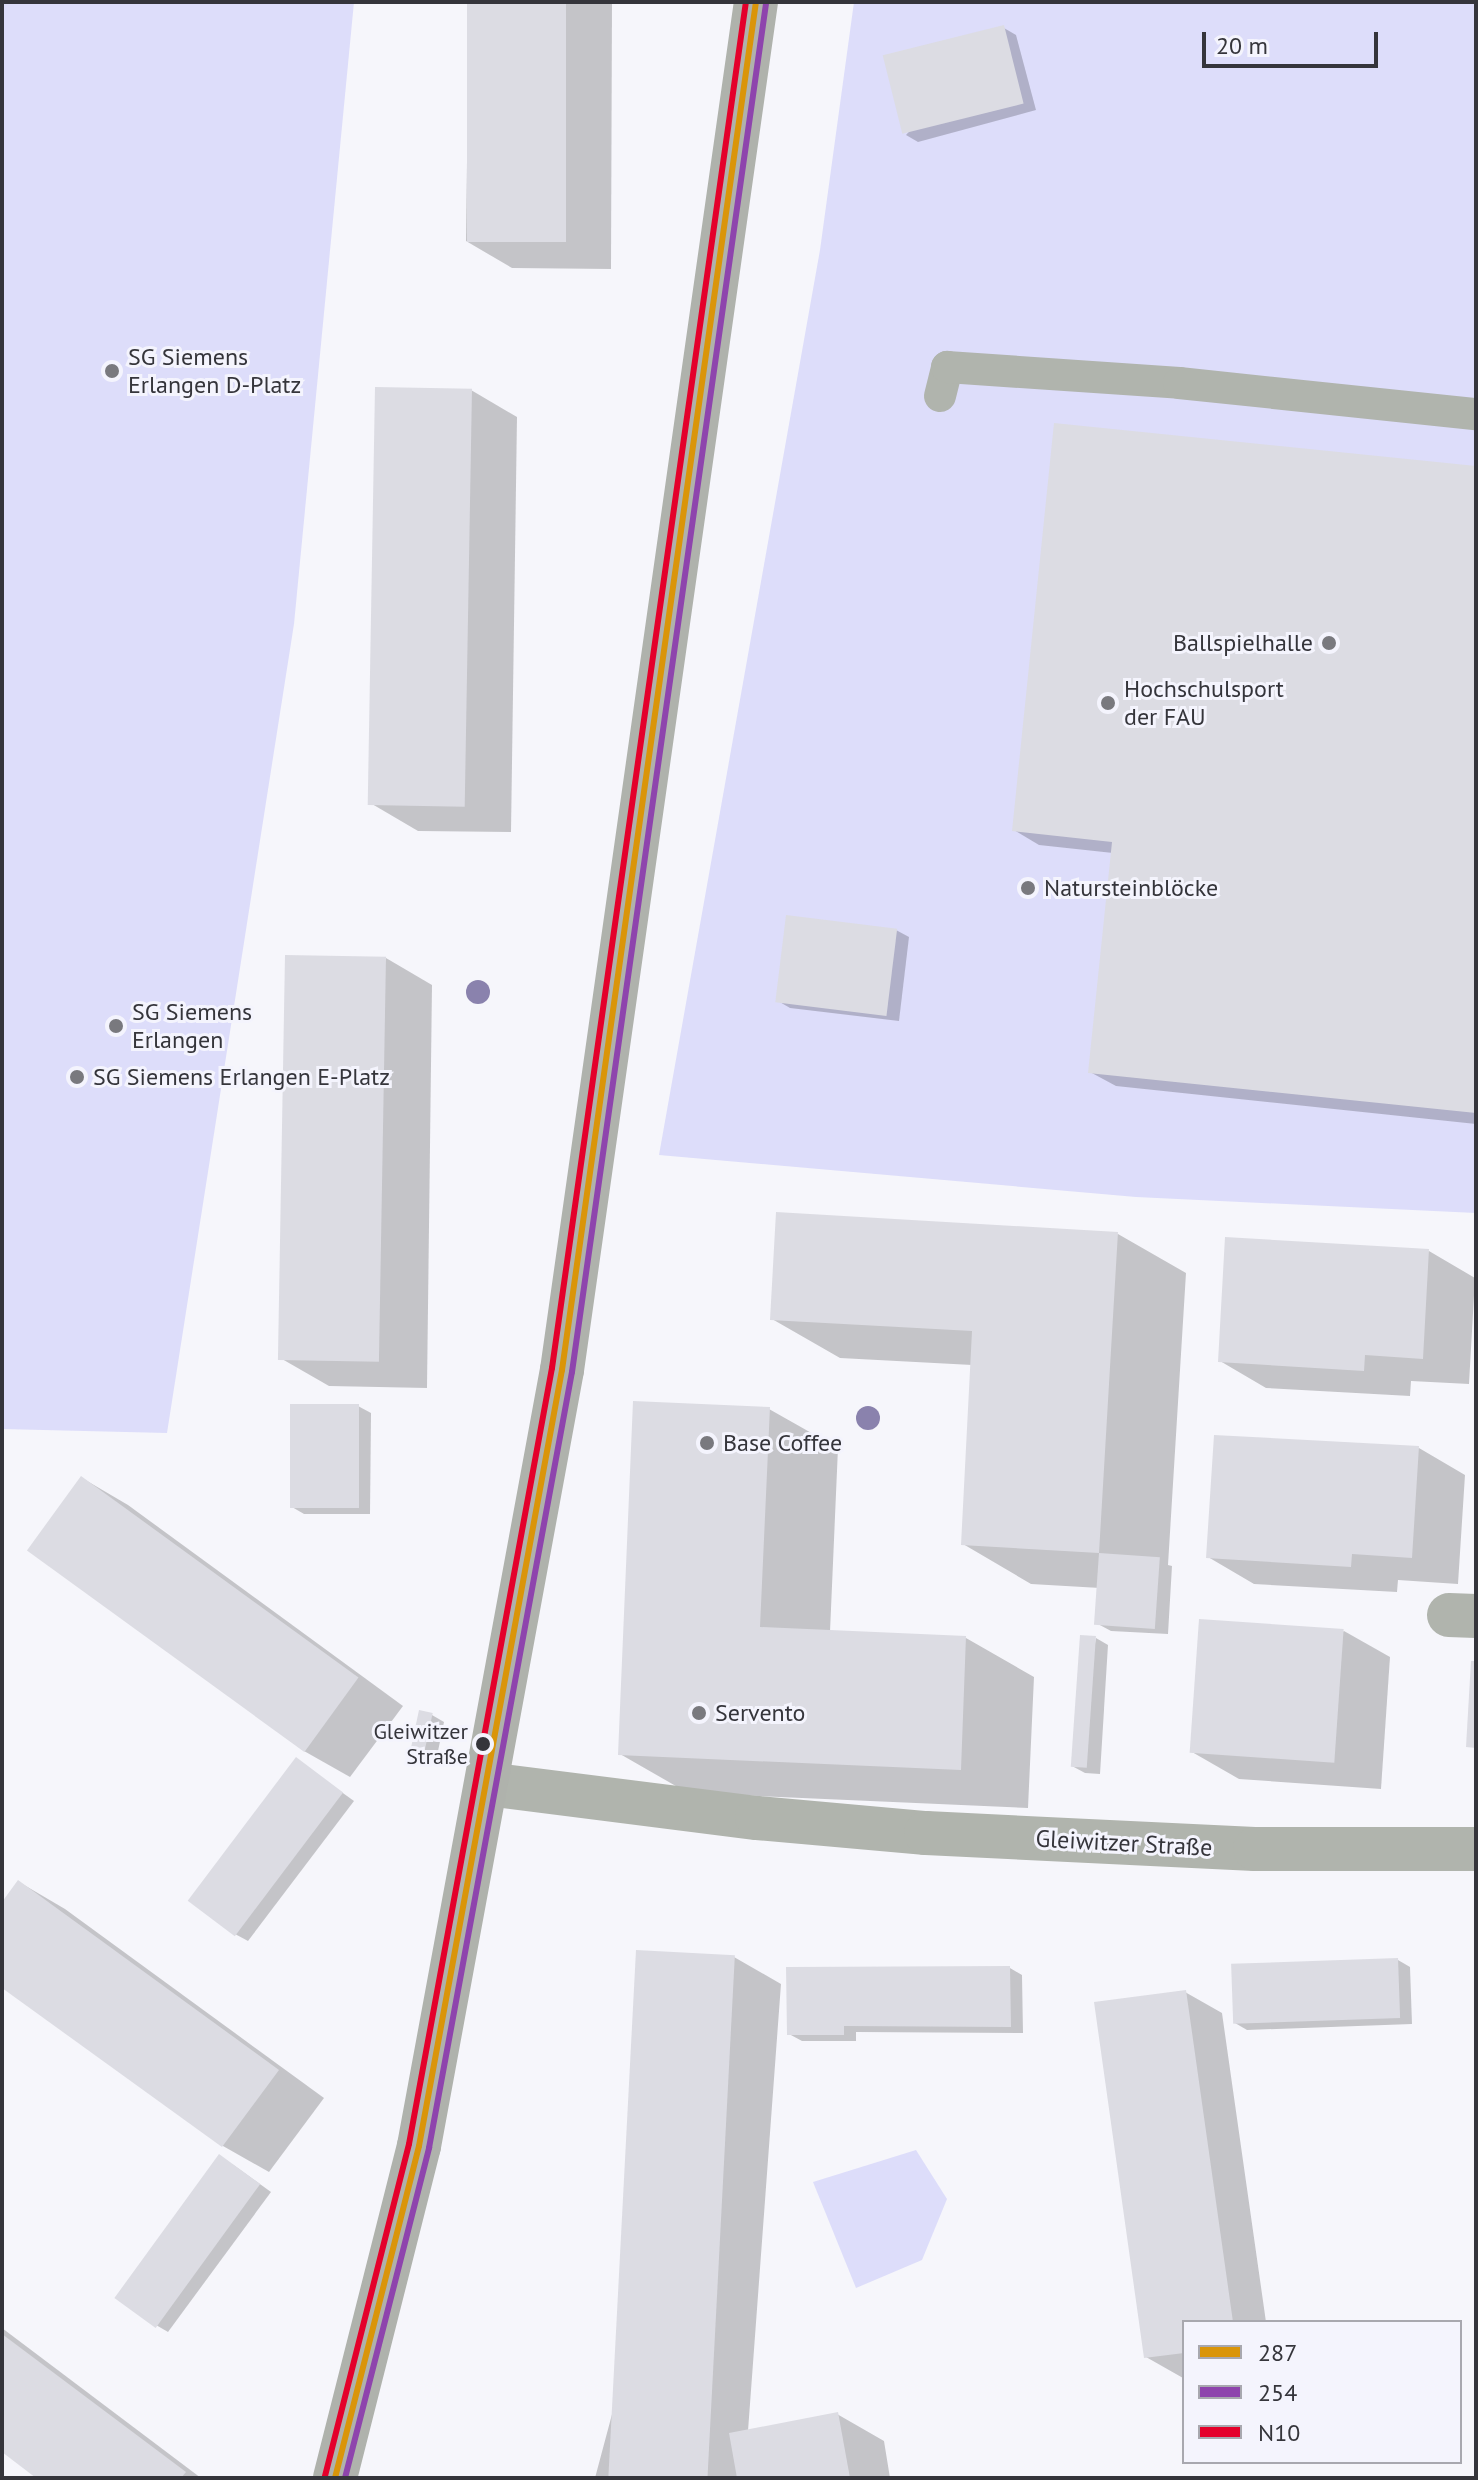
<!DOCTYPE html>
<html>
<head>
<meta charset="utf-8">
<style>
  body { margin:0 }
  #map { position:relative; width:1478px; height:2480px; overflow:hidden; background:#f6f6fb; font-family:"PT Sans",sans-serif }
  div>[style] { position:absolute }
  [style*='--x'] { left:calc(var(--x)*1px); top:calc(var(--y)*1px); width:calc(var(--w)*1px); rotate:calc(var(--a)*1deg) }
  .green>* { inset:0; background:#ddddfa }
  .shadow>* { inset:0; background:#0003 }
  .building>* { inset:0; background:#dcdce3; transform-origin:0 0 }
  .lane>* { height:32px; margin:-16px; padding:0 16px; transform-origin:16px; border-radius:16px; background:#b0b4ad }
  .street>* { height:44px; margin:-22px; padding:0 22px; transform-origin:22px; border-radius:22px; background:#b0b4ad }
  .secondary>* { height:44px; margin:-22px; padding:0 22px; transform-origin:22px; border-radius:22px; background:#afb2ac }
  .bus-1>* { height:6px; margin:-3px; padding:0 3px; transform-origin:3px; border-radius:3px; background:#da9509 }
  .bus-2>* { height:6px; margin:-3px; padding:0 3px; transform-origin:3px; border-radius:3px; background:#8e44ad }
  .bus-3>* { height:6px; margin:-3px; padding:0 3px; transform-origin:3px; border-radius:3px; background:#e4002b }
  .trees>* { width:24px; height:24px; margin:-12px; border-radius:50%; background:#8a82ad }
  .dots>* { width:22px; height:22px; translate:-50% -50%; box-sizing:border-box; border:4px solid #f4f4fd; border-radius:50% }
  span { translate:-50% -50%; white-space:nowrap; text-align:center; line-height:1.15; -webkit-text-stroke:6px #f4f4fd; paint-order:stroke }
  .bus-label { font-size:22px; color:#35353b }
  .right { translate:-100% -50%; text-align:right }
  .poi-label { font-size:24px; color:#35353b }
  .left { translate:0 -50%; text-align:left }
  .street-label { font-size:24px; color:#35353b }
  .frame { position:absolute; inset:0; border:4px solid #35353b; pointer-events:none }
  .legend { position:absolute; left:1182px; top:2320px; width:280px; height:144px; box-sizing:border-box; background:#f4f4fd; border:2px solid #a8a8af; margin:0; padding:10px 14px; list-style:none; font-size:24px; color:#35353b }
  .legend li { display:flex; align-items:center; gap:16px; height:40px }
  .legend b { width:40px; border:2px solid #a8a8af }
  .scale { position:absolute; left:1202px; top:32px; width:176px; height:36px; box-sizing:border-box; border:4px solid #35353b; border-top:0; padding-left:10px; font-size:24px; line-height:28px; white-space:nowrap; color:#35353b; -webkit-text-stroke:6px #f4f4fd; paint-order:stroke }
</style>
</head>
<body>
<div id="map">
  <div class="green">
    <div style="clip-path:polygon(2px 2px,354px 2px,294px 624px,167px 1433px,2px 1429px)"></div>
    <div style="clip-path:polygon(854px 2px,1476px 2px,1476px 1213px,1136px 1197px,659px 1155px,820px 250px)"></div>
    <div style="clip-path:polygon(916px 2150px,947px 2199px,922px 2260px,856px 2288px,813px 2182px)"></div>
  </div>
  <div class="shadow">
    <div style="clip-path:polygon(469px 2px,612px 2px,611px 269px,512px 268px,466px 241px)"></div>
    <div style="clip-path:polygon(1004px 28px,1016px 35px,1036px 110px,918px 142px,906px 135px)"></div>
    <div style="clip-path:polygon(471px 390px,517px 417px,511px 832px,418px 831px,372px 804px)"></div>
    <div style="clip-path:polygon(1476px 468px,1476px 1124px,1116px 1086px,1090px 1072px,1113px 853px,1039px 845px,1014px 830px)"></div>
    <div style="clip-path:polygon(896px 930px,909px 937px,899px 1021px,790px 1008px,778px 1001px)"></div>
    <div style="clip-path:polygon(386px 958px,432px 985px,427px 1388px,329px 1386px,282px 1359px)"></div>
    <div style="clip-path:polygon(1118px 1234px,1186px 1273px,1168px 1565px,1172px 1566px,1168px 1634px,1111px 1631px,1098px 1624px,1100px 1588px,1031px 1584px,963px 1544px,972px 1365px,840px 1358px,772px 1319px)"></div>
    <div style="clip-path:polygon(1429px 1251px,1475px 1278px,1469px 1384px,1411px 1381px,1410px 1396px,1266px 1388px,1220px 1361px)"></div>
    <div style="clip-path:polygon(358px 1406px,371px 1413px,370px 1514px,304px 1514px,292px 1507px)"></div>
    <div style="clip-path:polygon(769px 1409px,838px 1448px,830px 1632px,966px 1638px,1034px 1677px,1028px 1808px,688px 1793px,620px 1754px)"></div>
    <div style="clip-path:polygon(1419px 1448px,1465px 1475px,1458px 1584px,1398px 1580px,1397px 1592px,1254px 1584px,1208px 1557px)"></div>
    <div style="clip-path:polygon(82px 1478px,128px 1505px,403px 1706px,350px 1777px,304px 1751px,30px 1550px)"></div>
    <div style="clip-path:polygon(1344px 1631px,1390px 1657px,1381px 1789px,1239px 1779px,1192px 1752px)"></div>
    <div style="clip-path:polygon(1096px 1638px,1108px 1645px,1100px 1774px,1085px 1773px,1072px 1766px)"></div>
    <div style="clip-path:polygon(432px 1715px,444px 1722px,437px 1756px,414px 1746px)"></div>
    <div style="clip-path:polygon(297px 1760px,354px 1801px,248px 1941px,235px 1934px)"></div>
    <div style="clip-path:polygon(19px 1882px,65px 1909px,324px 2098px,269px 2172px,223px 2146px,2px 1986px,2px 1905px)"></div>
    <div style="clip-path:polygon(734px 1957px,781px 1984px,748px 2431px,837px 2414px,884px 2441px,890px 2478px,595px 2478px)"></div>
    <div style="clip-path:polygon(1398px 1960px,1410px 1967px,1412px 2024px,1247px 2030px,1235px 2023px)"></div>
    <div style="clip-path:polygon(1010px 1968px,1022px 1975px,1023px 2033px,856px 2032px,856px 2041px,802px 2041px,789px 2034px)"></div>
    <div style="clip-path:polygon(1185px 1992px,1222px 2013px,1266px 2322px,1184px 2322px,1183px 2378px,1146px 2357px)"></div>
    <div style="clip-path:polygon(232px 2164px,271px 2192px,168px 2332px,156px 2325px)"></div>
    <div style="clip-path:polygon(2px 2328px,201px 2478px,40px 2478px,2px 2450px)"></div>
  </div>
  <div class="building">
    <div style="left:467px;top:2px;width:99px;height:240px"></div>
    <div style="left:1004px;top:25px;width:81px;height:125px;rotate:76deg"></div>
    <div style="left:375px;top:387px;width:97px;height:418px;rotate:1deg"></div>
    <div style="clip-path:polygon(1054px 423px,1476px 466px,1476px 1113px,1088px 1073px,1112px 842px,1012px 831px)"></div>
    <div style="left:786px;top:915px;width:112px;height:88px;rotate:7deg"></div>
    <div style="left:285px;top:955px;width:101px;height:405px;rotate:1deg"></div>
    <div style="clip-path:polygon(776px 1212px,1118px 1232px,1099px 1553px,961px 1545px,972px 1331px,770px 1320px)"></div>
    <div style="clip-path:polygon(1225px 1237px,1429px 1249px,1423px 1359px,1365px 1355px,1364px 1371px,1218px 1362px)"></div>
    <div style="clip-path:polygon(633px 1401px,770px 1407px,760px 1627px,966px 1636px,961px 1770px,618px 1755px)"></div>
    <div style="left:290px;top:1404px;width:69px;height:104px"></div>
    <div style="clip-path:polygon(1214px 1435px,1419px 1446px,1412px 1558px,1352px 1554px,1351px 1567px,1206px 1558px)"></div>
    <div style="left:81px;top:1476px;width:343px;height:92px;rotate:36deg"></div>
    <div style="left:1099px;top:1553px;width:61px;height:72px;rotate:4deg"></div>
    <div style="left:1199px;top:1619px;width:145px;height:134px;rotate:4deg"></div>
    <div style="left:1080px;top:1635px;width:16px;height:132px;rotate:4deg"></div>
    <div style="clip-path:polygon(1471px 1661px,1476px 1661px,1476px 1748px,1466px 1747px)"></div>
    <div style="left:419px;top:1710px;width:14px;height:38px;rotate:12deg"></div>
    <div style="left:296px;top:1757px;width:59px;height:180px;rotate:37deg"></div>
    <div style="clip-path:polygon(18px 1880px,279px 2070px,222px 2147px,2px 1988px,2px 1902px)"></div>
    <div style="left:636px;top:1950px;width:99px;height:530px;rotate:3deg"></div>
    <div style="left:1398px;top:1958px;width:60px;height:167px;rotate:88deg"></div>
    <div style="clip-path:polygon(1010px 1966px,1011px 2027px,844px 2026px,844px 2035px,787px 2035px,786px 1967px)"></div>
    <div style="clip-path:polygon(1186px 1990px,1233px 2322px,1184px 2322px,1184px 2353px,1144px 2358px,1094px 2002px)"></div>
    <div style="left:219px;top:2154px;width:51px;height:178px;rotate:36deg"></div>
    <div style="clip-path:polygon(2px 2334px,186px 2472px,181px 2478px,36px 2478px,2px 2452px)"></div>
    <div style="clip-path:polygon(838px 2412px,850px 2478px,737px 2478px,729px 2433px)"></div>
  </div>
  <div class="lane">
    <div style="--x:940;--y:396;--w:30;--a:-76"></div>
    <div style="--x:947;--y:367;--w:233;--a:3.9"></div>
    <div style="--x:1179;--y:383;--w:299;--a:6"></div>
  </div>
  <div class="street">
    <div style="--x:1449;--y:1615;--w:27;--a:2"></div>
    <div style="--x:487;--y:1784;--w:272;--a:7.2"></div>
    <div style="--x:757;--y:1818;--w:170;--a:5.1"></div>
    <div style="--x:926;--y:1833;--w:329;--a:2.8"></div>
    <div style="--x:1255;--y:1849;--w:221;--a:0"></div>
  </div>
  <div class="secondary">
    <div style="--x:335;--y:2478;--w:342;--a:-75.8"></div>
    <div style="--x:419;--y:2146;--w:789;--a:-79.56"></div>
    <div style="--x:562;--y:1370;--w:1382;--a:-81.93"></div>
  </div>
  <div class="bus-1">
    <div style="--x:335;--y:2478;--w:342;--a:-75.8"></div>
    <div style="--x:419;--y:2146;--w:789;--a:-79.56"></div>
    <div style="--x:562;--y:1370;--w:1382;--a:-81.93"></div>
  </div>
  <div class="bus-2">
    <div style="--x:345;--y:2478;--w:341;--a:-75.7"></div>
    <div style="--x:429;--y:2148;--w:789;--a:-79.56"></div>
    <div style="--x:572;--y:1372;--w:1383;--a:-81.93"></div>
  </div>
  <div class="bus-3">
    <div style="--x:325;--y:2476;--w:342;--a:-75.8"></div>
    <div style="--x:409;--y:2144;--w:789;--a:-79.56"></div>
    <div style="--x:552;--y:1368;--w:1380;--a:-81.92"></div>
  </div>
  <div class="trees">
    <div style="left:478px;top:992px"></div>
    <div style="left:868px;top:1418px"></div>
  </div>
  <div class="dots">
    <div style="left:112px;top:371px;background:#79797e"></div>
    <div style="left:1329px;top:643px;background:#79797e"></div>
    <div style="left:1108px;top:703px;background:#79797e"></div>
    <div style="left:1028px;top:888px;background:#79797e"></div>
    <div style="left:116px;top:1026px;background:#79797e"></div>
    <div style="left:77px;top:1077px;background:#79797e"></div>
    <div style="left:707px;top:1443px;background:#79797e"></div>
    <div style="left:699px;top:1713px;background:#79797e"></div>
    <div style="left:483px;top:1744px;background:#35353b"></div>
  </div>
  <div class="bus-label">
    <span class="right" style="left:468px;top:1744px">Gleiwitzer<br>Straße</span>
  </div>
  <div class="poi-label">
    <span class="left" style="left:128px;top:371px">SG Siemens<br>Erlangen D-Platz</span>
    <span class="right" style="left:1313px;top:643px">Ballspielhalle</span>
    <span class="left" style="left:1124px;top:703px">Hochschulsport<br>der FAU</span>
    <span class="left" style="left:1044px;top:888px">Natursteinblöcke</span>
    <span class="left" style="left:132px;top:1026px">SG Siemens<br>Erlangen</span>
    <span class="left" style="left:93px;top:1077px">SG Siemens Erlangen E-Platz</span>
    <span class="left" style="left:723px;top:1443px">Base Coffee</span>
    <span class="left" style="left:715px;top:1713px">Servento</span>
  </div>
  <div class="street-label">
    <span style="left:1124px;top:1843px;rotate:3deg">Gleiwitzer Straße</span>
  </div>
  <div class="frame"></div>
  <ul class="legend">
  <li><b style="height:10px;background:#da9509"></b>287</li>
  <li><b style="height:10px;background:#8e44ad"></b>254</li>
  <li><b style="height:10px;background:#e4002b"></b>N10</li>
  </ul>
  <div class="scale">20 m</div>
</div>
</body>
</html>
